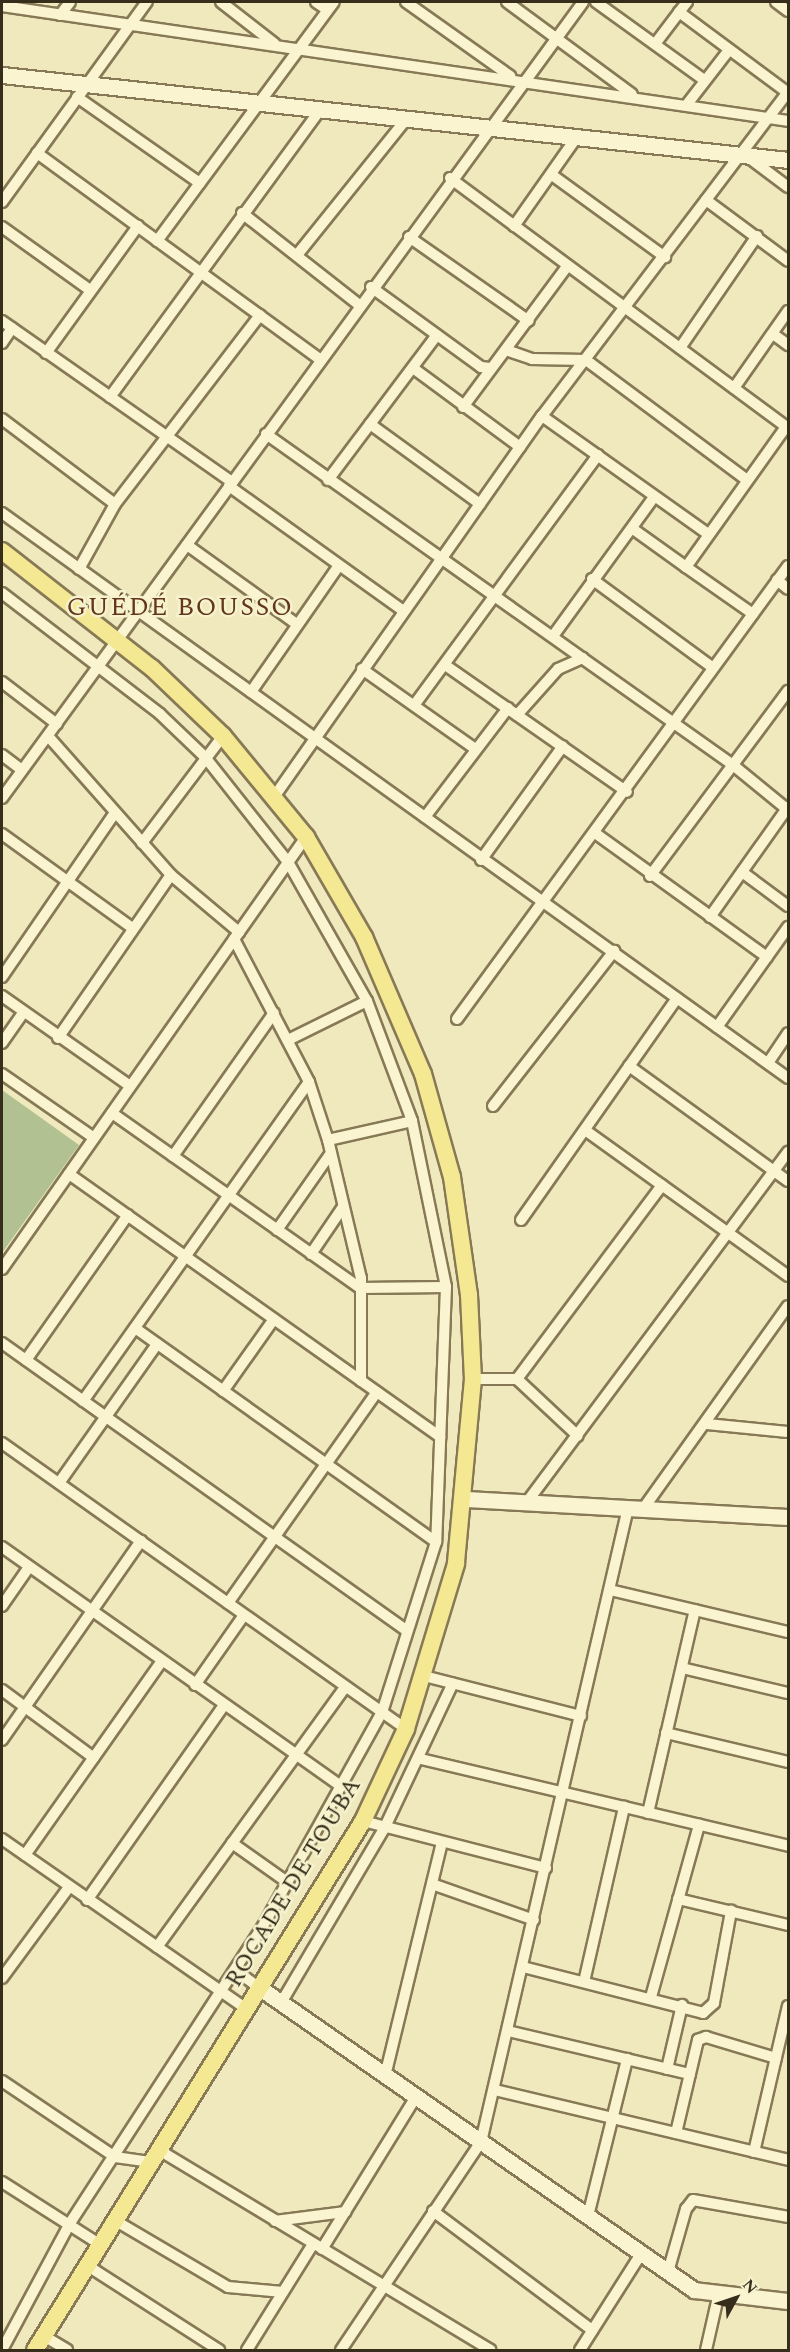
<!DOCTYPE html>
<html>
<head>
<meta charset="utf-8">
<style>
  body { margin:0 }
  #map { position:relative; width:790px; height:2352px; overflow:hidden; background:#efe9bd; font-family:Spectral,serif }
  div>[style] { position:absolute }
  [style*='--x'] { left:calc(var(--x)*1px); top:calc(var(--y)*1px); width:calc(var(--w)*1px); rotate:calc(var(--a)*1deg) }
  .cemetery>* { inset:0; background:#b2c191 }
  .roads { filter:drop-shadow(2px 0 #877956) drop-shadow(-2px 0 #877956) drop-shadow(0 2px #877956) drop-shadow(0 -2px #877956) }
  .street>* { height:10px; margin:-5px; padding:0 5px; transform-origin:5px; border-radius:5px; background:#faf5d0 }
  .secondary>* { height:15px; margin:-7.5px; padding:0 7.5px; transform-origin:7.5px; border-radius:7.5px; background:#faf5d0 }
  .primary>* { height:16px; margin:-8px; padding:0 8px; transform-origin:8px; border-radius:8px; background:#f4e892 }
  span { translate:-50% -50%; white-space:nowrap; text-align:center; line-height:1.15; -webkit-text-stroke:5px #f6f2cd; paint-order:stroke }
  .street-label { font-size:24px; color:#362d1b }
  .neighbourhood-label { font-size:26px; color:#633619; letter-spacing:1.5px }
  .frame { position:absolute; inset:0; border:3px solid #362d1b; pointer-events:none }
  .north { position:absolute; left:706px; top:2268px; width:60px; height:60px; -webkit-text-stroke:4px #f6f2cd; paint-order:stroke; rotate:50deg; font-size:16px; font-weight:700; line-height:24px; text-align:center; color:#362d1b }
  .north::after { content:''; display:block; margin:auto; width:21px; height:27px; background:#362d1b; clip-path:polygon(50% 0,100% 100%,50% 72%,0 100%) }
</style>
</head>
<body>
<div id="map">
  <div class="cemetery">
    <div style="clip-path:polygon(2px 1090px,79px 1145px,2px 1253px)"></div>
  </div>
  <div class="roads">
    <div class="street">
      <div style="--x:221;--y:2;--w:68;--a:37.9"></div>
      <div style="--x:316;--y:2;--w:14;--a:34"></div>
      <div style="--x:406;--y:2;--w:128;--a:35.4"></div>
      <div style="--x:507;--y:2;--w:155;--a:36.4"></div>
      <div style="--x:596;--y:2;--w:133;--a:35.8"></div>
      <div style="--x:776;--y:2;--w:15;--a:37"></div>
      <div style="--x:2;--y:6;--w:794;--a:8.32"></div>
      <div style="--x:679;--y:12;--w:136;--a:36.6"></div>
      <div style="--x:60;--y:15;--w:16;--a:-52"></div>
      <div style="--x:655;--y:44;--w:53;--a:-52.7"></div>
      <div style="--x:77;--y:97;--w:150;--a:35"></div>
      <div style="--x:688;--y:103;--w:67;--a:-52.3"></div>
      <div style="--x:37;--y:153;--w:349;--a:36.1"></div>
      <div style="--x:748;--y:157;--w:50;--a:36.9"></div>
      <div style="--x:552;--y:175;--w:140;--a:36"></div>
      <div style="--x:450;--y:178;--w:420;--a:36.5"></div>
      <div style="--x:706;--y:200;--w:102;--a:36.6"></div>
      <div style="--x:2;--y:202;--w:247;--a:-54.1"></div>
      <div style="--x:242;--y:213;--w:147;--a:38.1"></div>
      <div style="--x:514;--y:226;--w:108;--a:-54.8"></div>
      <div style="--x:2;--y:227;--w:108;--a:35.6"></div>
      <div style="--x:409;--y:237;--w:146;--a:35"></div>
      <div style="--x:157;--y:241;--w:297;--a:-53.5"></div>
      <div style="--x:297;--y:255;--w:176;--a:-51.2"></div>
      <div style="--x:371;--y:287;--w:136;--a:36"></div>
      <div style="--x:481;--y:367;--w:9;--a:6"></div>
      <div style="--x:2;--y:321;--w:281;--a:35"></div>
      <div style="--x:773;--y:334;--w:19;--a:36"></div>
      <div style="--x:2;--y:343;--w:18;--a:-56"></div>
      <div style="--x:680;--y:348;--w:136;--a:-55.5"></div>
      <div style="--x:506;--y:350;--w:28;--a:19"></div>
      <div style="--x:532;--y:359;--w:54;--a:1.1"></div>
      <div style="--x:586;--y:360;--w:201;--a:36.7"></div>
      <div style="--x:46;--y:353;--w:157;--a:-54.1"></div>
      <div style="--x:413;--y:368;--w:133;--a:36.4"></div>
      <div style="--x:734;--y:388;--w:94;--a:-55"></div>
      <div style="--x:110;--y:397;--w:357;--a:-53.8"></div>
      <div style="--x:463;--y:407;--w:173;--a:-53.5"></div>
      <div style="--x:542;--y:416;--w:204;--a:35.4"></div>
      <div style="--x:2;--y:419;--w:141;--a:37"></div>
      <div style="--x:370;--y:424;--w:136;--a:36"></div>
      <div style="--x:266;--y:434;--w:572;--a:35.33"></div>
      <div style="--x:733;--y:765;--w:71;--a:39.3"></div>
      <div style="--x:328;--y:480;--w:181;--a:-53.1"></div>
      <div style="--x:229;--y:486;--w:213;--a:35.6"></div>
      <div style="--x:2;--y:513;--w:968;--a:35.71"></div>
      <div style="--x:633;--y:529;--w:65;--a:35.6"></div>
      <div style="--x:187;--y:545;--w:133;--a:35.8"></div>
      <div style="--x:79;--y:569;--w:74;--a:-61"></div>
      <div style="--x:115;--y:504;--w:238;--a:-52.5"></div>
      <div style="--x:592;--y:579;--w:150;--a:36.3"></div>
      <div style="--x:777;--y:580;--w:14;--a:39"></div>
      <div style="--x:2;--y:593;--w:199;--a:37.4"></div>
      <div style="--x:160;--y:714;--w:62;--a:43.7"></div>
      <div style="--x:205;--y:757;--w:134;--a:51.7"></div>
      <div style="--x:288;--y:862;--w:160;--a:60.4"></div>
      <div style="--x:367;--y:1001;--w:128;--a:69.4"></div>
      <div style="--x:412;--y:1121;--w:169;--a:78.4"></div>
      <div style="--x:446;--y:1287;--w:255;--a:92.2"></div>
      <div style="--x:436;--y:1542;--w:178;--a:107.6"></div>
      <div style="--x:382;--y:1712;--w:248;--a:119.1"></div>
      <div style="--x:261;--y:1929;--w:353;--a:123"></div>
      <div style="--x:69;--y:2225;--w:142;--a:118.2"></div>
      <div style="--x:753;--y:614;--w:82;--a:-145"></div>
      <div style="--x:686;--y:567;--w:172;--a:-54.5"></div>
      <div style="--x:553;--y:636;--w:172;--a:-54"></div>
      <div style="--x:448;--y:667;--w:218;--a:34.9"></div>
      <div style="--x:362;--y:669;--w:137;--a:35.2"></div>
      <div style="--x:2;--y:682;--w:69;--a:37.4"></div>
      <div style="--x:251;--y:692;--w:152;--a:-55.2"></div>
      <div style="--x:415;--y:704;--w:309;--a:-53.7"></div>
      <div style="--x:517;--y:715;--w:62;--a:-48.3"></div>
      <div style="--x:558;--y:669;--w:27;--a:-24"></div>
      <div style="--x:48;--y:736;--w:186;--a:48.5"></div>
      <div style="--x:171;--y:875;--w:89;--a:40"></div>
      <div style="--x:2;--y:755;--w:25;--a:37"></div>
      <div style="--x:274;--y:797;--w:466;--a:-54.9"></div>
      <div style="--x:542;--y:416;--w:407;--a:-52.8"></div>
      <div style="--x:2;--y:798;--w:985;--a:-53.87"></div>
      <div style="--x:425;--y:817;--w:137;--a:-52.7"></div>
      <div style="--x:595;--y:833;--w:212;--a:35.8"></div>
      <div style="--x:2;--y:834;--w:159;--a:35.8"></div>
      <div style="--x:142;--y:843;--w:134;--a:-52.9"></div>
      <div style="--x:481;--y:860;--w:140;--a:-54.3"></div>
      <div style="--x:742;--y:872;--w:57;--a:36.5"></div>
      <div style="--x:650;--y:876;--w:231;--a:-53.3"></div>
      <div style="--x:710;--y:917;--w:135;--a:-54.7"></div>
      <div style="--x:234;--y:939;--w:161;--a:62.3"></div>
      <div style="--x:309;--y:1082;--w:61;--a:71.9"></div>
      <div style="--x:328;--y:1140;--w:142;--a:76.6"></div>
      <div style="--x:361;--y:1278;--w:103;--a:90"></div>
      <div style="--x:2;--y:977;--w:198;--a:-55.5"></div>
      <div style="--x:2;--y:996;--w:156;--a:35.1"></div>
      <div style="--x:457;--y:1019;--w:561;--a:-53.84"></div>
      <div style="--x:717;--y:1027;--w:123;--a:-54.6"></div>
      <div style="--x:58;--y:1038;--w:198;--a:-55.3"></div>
      <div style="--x:288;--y:1040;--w:88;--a:-26.3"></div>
      <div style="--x:2;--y:1043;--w:37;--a:-55"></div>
      <div style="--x:768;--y:1063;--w:36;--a:-56"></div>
      <div style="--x:629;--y:1066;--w:196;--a:35.9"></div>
      <div style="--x:2;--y:1074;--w:112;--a:34.8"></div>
      <div style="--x:493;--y:1106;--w:197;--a:-52"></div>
      <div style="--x:112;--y:1113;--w:304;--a:35.2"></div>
      <div style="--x:360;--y:1288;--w:86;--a:-0.7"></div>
      <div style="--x:585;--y:1130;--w:250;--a:35.7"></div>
      <div style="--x:328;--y:1140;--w:86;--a:-12.7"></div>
      <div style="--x:173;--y:1156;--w:175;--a:-54.8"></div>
      <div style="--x:69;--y:1174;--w:455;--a:35.3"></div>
      <div style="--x:521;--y:1220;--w:271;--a:-54.9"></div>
      <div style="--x:277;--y:1230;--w:94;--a:-55"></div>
      <div style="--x:311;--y:1254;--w:57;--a:-55.8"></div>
      <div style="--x:2;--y:1269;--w:528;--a:-54.87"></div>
      <div style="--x:135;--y:1328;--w:369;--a:35.4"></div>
      <div style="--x:2;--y:1343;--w:497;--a:35.4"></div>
      <div style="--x:26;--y:1360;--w:177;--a:-54.9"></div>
      <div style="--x:473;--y:1379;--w:44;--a:0"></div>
      <div style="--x:517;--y:1379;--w:83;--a:43.1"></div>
      <div style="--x:517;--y:1379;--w:242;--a:-53.2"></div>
      <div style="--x:223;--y:1391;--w:88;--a:-54.7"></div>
      <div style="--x:83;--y:1401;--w:391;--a:-54.7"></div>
      <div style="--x:707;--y:1424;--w:81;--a:5.6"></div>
      <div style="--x:2;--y:1443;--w:495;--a:35.3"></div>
      <div style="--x:59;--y:1483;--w:170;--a:-54.8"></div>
      <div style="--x:527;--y:1502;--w:437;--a:-53.3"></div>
      <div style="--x:643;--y:1509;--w:249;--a:-54.5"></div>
      <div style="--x:2;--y:1547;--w:413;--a:35.2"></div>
      <div style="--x:610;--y:1590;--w:183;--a:13.3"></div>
      <div style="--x:228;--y:1603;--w:258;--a:-54.8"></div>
      <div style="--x:2;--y:1606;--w:47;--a:-55.3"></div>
      <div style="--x:682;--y:1668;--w:109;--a:13.3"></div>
      <div style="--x:424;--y:1676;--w:162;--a:14.3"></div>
      <div style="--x:195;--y:1685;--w:85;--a:-55"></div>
      <div style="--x:2;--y:1690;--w:114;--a:36.5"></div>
      <div style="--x:666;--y:1733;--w:125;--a:13.4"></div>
      <div style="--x:2;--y:1740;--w:243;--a:-55.1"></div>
      <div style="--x:421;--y:1759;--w:377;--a:13.3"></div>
      <div style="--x:648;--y:1813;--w:208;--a:-77"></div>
      <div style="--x:363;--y:1821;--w:189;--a:14.4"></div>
      <div style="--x:2;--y:1839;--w:298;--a:34.8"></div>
      <div style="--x:232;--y:1843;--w:67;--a:35.3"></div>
      <div style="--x:25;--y:1855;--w:237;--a:-54.8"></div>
      <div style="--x:432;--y:1884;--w:108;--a:19.4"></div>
      <div style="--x:678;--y:1899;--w:113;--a:13.3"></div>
      <div style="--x:87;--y:1900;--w:238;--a:-54.9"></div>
      <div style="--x:157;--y:1947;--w:321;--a:-54.1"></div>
      <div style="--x:523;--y:1967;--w:186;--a:14.3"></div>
      <div style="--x:703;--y:2013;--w:15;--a:-42"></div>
      <div style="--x:714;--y:2003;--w:94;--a:-79.5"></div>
      <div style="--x:235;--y:1970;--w:31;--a:36"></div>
      <div style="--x:2;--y:1978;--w:113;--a:-53.6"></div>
      <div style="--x:584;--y:1982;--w:180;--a:-77.1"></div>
      <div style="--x:651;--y:1997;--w:179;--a:-74.4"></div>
      <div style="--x:281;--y:2003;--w:202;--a:-59.4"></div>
      <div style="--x:384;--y:1829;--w:161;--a:-64.7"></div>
      <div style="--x:508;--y:2031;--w:187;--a:13.3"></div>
      <div style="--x:667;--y:2069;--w:66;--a:-76.8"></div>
      <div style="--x:385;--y:2076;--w:240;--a:-76.3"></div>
      <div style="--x:2;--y:2081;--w:136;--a:33.9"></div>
      <div style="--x:115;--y:2157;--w:37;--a:8"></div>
      <div style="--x:495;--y:2090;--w:301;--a:13.4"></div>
      <div style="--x:676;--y:2133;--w:96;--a:-76.7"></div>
      <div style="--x:698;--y:2040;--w:9;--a:-21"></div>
      <div style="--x:706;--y:2037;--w:73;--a:16.7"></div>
      <div style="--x:159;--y:2150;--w:387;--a:31.1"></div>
      <div style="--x:754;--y:2152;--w:150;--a:-76.9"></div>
      <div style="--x:2;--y:2182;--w:117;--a:32.5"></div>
      <div style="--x:433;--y:2211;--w:199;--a:36.8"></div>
      <div style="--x:588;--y:2216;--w:162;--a:-76"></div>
      <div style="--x:116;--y:2221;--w:130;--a:30.5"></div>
      <div style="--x:228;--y:2287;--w:55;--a:5.2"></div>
      <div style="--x:275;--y:2221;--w:71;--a:-7.3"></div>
      <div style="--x:322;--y:2249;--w:179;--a:-58.3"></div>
      <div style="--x:88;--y:2266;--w:156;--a:32.7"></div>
      <div style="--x:668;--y:2272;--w:66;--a:-74.1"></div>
      <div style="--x:686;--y:2209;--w:11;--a:-52"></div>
      <div style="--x:693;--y:2200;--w:97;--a:10.1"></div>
      <div style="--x:44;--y:2336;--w:27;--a:31"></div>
      <div style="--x:247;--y:2350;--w:125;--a:-58.1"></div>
      <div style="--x:341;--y:2350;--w:251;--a:-56.1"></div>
      <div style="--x:481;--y:2142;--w:651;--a:-76.95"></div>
      <div style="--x:580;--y:2350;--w:114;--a:-57.6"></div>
      <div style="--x:706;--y:2350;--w:58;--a:-77.2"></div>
    </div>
    <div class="secondary">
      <div style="--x:2;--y:75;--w:791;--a:6.17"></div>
      <div style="--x:465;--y:1499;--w:324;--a:3.2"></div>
      <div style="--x:260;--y:1988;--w:529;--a:34.83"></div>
      <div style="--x:694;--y:2290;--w:95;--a:6.7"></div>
    </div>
    <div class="primary">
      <div style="--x:2;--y:551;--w:190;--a:38"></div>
      <div style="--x:152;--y:668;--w:98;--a:43.8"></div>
      <div style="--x:223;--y:736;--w:131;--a:50.6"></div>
      <div style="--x:306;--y:837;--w:116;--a:59.9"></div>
      <div style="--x:364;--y:937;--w:149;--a:66.7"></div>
      <div style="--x:423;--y:1074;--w:107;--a:74.3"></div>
      <div style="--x:452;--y:1177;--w:119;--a:81.8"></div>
      <div style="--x:469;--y:1295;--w:84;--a:87.3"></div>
      <div style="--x:473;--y:1379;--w:186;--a:95.3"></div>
      <div style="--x:456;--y:1564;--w:172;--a:106.9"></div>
      <div style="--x:406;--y:1729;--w:102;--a:115.1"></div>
      <div style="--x:363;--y:1821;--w:622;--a:121.8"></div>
    </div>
  </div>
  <div class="street-label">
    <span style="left:294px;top:1883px;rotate:-59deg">ROCADE DE TOUBA</span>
  </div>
  <div class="neighbourhood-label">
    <span style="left:180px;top:608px">GUÉDÉ BOUSSO</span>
  </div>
  <div class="frame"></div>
  <div class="north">N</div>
</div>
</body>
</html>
